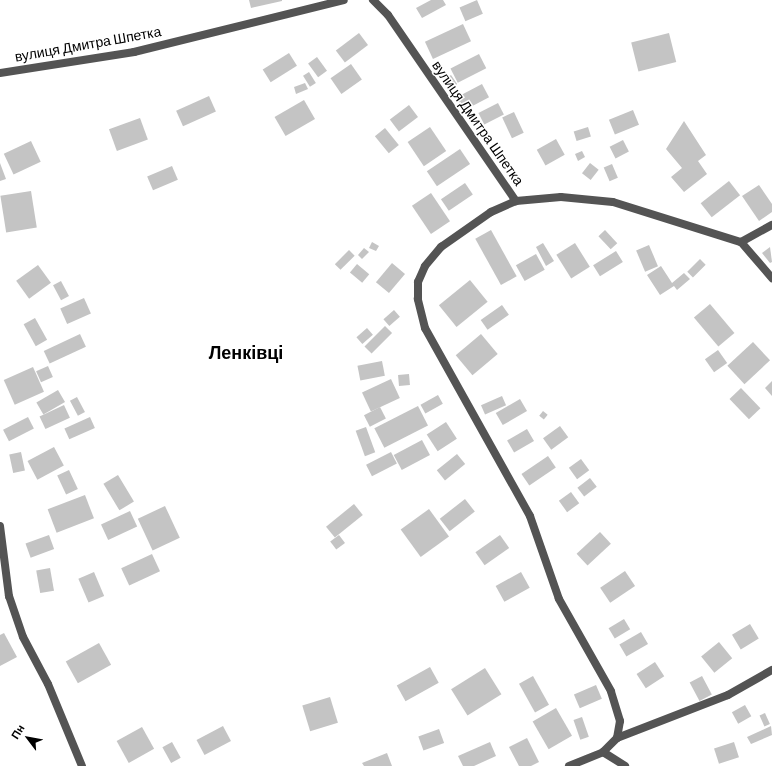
<!DOCTYPE html>
<html>
<head>
<meta charset="utf-8">
<style>
  body { margin:0 }
  #map { position:relative; width:772px; height:766px; overflow:hidden; background:#fff; font-family:Barlow,sans-serif }
  div>[style] { position:absolute }
  [style*='--x'] { left:calc(var(--x)*1px); top:calc(var(--y)*1px); width:calc(var(--w)*1px); rotate:calc(var(--a)*1deg) }
  .building>* { inset:0; background:#c4c4c4; transform-origin:0 0 }
  .minor>* { height:8px; margin:-4px; padding:0 4px; transform-origin:4px; border-radius:4px; background:#545454 }
  span { translate:-50% -50%; white-space:nowrap; text-align:center; line-height:1.15; -webkit-text-stroke:3px #fff; paint-order:stroke }
  .street-label { font-size:14px; color:#000 }
  .district-label { font-size:18px; color:#000; font-weight:700 }
  .north { position:absolute; left:8px; top:718px; width:40px; height:40px; -webkit-text-stroke:3px #fff; paint-order:stroke; rotate:302deg; font-size:11px; font-weight:700; line-height:16px; text-align:center; color:#000 }
  .north::after { content:''; display:block; margin:auto; width:14px; height:18px; background:#000; clip-path:polygon(50% 0,100% 100%,50% 72%,0 100%) }
</style>
</head>
<body>
<div id="map">
  <div class="building">
    <div style="clip-path:polygon(249px 0,282px 0,282px 1px,251px 8px)"></div>
    <div style="clip-path:polygon(431px 0,443px 0,446px 5px,422px 18px,416px 8px)"></div>
    <div style="left:477px;top:0;width:15px;height:19px;rotate:67deg"></div>
    <div style="left:463px;top:24px;width:19px;height:42px;rotate:65deg"></div>
    <div style="left:359px;top:33px;width:15px;height:29px;rotate:53deg"></div>
    <div style="left:669px;top:33px;width:30px;height:39px;rotate:76deg"></div>
    <div style="left:289px;top:53px;width:15px;height:31px;rotate:58deg"></div>
    <div style="left:479px;top:54px;width:16px;height:32px;rotate:63deg"></div>
    <div style="left:317px;top:57px;width:17px;height:11px;rotate:54deg"></div>
    <div style="left:351px;top:64px;width:19px;height:25px;rotate:55deg"></div>
    <div style="left:309px;top:72px;width:13px;height:7px;rotate:58deg"></div>
    <div style="left:451px;top:75px;width:11px;height:8px;rotate:56deg"></div>
    <div style="clip-path:polygon(305px 83px,308px 89px,296px 94px,294px 87px)"></div>
    <div style="left:482px;top:84px;width:15px;height:29px;rotate:62deg"></div>
    <div style="left:209px;top:96px;width:17px;height:36px;rotate:66deg"></div>
    <div style="left:304px;top:100px;width:22px;height:34px;rotate:60deg"></div>
    <div style="left:498px;top:103px;width:13px;height:22px;rotate:63deg"></div>
    <div style="left:409px;top:105px;width:15px;height:24px;rotate:53deg"></div>
    <div style="left:633px;top:110px;width:16px;height:26px;rotate:68deg"></div>
    <div style="left:514px;top:112px;width:23px;height:13px;rotate:65deg"></div>
    <div style="left:140px;top:118px;width:23px;height:33px;rotate:70deg"></div>
    <div style="clip-path:polygon(684px 121px,706px 155px,698px 161px,707px 174px,684px 192px,671px 177px,682px 168px,666px 149px)"></div>
    <div style="left:430px;top:127px;width:29px;height:27px;rotate:56deg"></div>
    <div style="left:588px;top:127px;width:10px;height:15px;rotate:73deg"></div>
    <div style="left:385px;top:128px;width:22px;height:13px;rotate:51deg"></div>
    <div style="left:556px;top:139px;width:18px;height:22px;rotate:61deg"></div>
    <div style="left:623px;top:140px;width:13px;height:15px;rotate:63deg"></div>
    <div style="left:31px;top:141px;width:23px;height:30px;rotate:65deg"></div>
    <div style="left:460px;top:149px;width:18px;height:40px;rotate:56deg"></div>
    <div style="clip-path:polygon(582px 151px,585px 157px,578px 161px,575px 154px)"></div>
    <div style="clip-path:polygon(0 163px,6px 179px,0 181px)"></div>
    <div style="left:590px;top:163px;width:11px;height:13px;rotate:38deg"></div>
    <div style="left:612px;top:164px;width:15px;height:9px;rotate:67deg"></div>
    <div style="left:172px;top:166px;width:15px;height:27px;rotate:67deg"></div>
    <div style="left:729px;top:181px;width:18px;height:36px;rotate:52deg"></div>
    <div style="left:465px;top:183px;width:14px;height:29px;rotate:56deg"></div>
    <div style="clip-path:polygon(759px 185px,772px 204px,772px 212px,759px 221px,742px 196px)"></div>
    <div style="left:31px;top:191px;width:37px;height:31px;rotate:81deg"></div>
    <div style="left:431px;top:193px;width:34px;height:23px;rotate:56deg"></div>
    <div style="left:491px;top:230px;width:53px;height:18px;rotate:61deg"></div>
    <div style="left:605px;top:230px;width:18px;height:9px;rotate:47deg"></div>
    <div style="clip-path:polygon(372px 242px,379px 246px,376px 251px,369px 248px)"></div>
    <div style="clip-path:polygon(543px 243px,554px 261px,546px 266px,536px 247px)"></div>
    <div style="left:575px;top:243px;width:28px;height:22px;rotate:58deg"></div>
    <div style="left:649px;top:245px;width:23px;height:14px;rotate:67deg"></div>
    <div style="clip-path:polygon(770px 247px,772px 262px,770px 263px,762px 253px)"></div>
    <div style="clip-path:polygon(364px 248px,369px 252px,362px 259px,358px 255px)"></div>
    <div style="left:349px;top:250px;width:8px;height:20px;rotate:45deg"></div>
    <div style="left:616px;top:251px;width:13px;height:27px;rotate:58deg"></div>
    <div style="left:536px;top:254px;width:18px;height:23px;rotate:61deg"></div>
    <div style="left:700px;top:259px;width:8px;height:18px;rotate:45deg"></div>
    <div style="left:392px;top:263px;width:17px;height:25px;rotate:40deg"></div>
    <div style="left:357px;top:264px;width:16px;height:11px;rotate:40deg"></div>
    <div style="left:38px;top:265px;width:22px;height:27px;rotate:54deg"></div>
    <div style="clip-path:polygon(661px 266px,672px 283px,684px 273px,690px 279px,677px 290px,674px 286px,660px 295px,647px 275px)"></div>
    <div style="left:470px;top:280px;width:28px;height:40px;rotate:51deg"></div>
    <div style="left:61px;top:281px;width:17px;height:9px;rotate:62deg"></div>
    <div style="left:84px;top:298px;width:17px;height:26px;rotate:66deg"></div>
    <div style="left:710px;top:304px;width:38px;height:21px;rotate:50deg"></div>
    <div style="left:502px;top:305px;width:12px;height:26px;rotate:55deg"></div>
    <div style="left:394px;top:310px;width:9px;height:14px;rotate:49deg"></div>
    <div style="left:35px;top:318px;width:25px;height:13px;rotate:61deg"></div>
    <div style="left:385px;top:326px;width:10px;height:29px;rotate:45deg"></div>
    <div style="left:367px;top:328px;width:9px;height:14px;rotate:49deg"></div>
    <div style="left:80px;top:334px;width:14px;height:40px;rotate:65deg"></div>
    <div style="left:481px;top:334px;width:26px;height:33px;rotate:50deg"></div>
    <div style="left:753px;top:342px;width:25px;height:35px;rotate:47deg"></div>
    <div style="left:718px;top:350px;width:16px;height:16px;rotate:55deg"></div>
    <div style="left:382px;top:361px;width:15px;height:25px;rotate:79deg"></div>
    <div style="left:48px;top:366px;width:12px;height:13px;rotate:66deg"></div>
    <div style="left:33px;top:367px;width:27px;height:32px;rotate:66deg"></div>
    <div style="left:409px;top:374px;width:11px;height:11px;rotate:85deg"></div>
    <div style="left:391px;top:379px;width:21px;height:32px;rotate:65deg"></div>
    <div style="clip-path:polygon(772px 381px,772px 396px,765px 388px)"></div>
    <div style="left:741px;top:388px;width:28px;height:16px;rotate:46deg"></div>
    <div style="left:58px;top:390px;width:14px;height:25px;rotate:60deg"></div>
    <div style="left:438px;top:395px;width:10px;height:20px;rotate:61deg"></div>
    <div style="left:502px;top:396px;width:10px;height:23px;rotate:66deg"></div>
    <div style="left:77px;top:397px;width:17px;height:8px;rotate:62deg"></div>
    <div style="left:520px;top:399px;width:14px;height:28px;rotate:60deg"></div>
    <div style="left:64px;top:405px;width:14px;height:27px;rotate:65deg"></div>
    <div style="left:418px;top:406px;width:22px;height:49px;rotate:63deg"></div>
    <div style="left:380px;top:407px;width:13px;height:18px;rotate:63deg"></div>
    <div style="left:543px;top:411px;width:6px;height:6px;rotate:39deg"></div>
    <div style="left:28px;top:417px;width:13px;height:28px;rotate:63deg"></div>
    <div style="left:90px;top:417px;width:12px;height:28px;rotate:66deg"></div>
    <div style="left:446px;top:422px;width:20px;height:23px;rotate:57deg"></div>
    <div style="left:560px;top:426px;width:14px;height:21px;rotate:54deg"></div>
    <div style="left:366px;top:427px;width:27px;height:11px;rotate:70deg"></div>
    <div style="left:527px;top:429px;width:14px;height:23px;rotate:60deg"></div>
    <div style="left:422px;top:440px;width:17px;height:32px;rotate:62deg"></div>
    <div style="left:54px;top:447px;width:21px;height:30px;rotate:62deg"></div>
    <div style="left:21px;top:452px;width:19px;height:12px;rotate:78deg"></div>
    <div style="left:391px;top:452px;width:13px;height:28px;rotate:63deg"></div>
    <div style="left:457px;top:454px;width:13px;height:26px;rotate:51deg"></div>
    <div style="left:548px;top:456px;width:14px;height:32px;rotate:56deg"></div>
    <div style="left:581px;top:459px;width:14px;height:15px;rotate:54deg"></div>
    <div style="left:69px;top:470px;width:21px;height:13px;rotate:65deg"></div>
    <div style="left:118px;top:475px;width:31px;height:17px;rotate:59deg"></div>
    <div style="left:590px;top:478px;width:11px;height:16px;rotate:52deg"></div>
    <div style="left:571px;top:492px;width:14px;height:15px;rotate:54deg"></div>
    <div style="left:85px;top:495px;width:25px;height:40px;rotate:69deg"></div>
    <div style="left:465px;top:499px;width:16px;height:32px;rotate:52deg"></div>
    <div style="left:354px;top:504px;width:14px;height:36px;rotate:51deg"></div>
    <div style="left:165px;top:506px;width:35px;height:30px;rotate:65deg"></div>
    <div style="left:429px;top:509px;width:34px;height:35px;rotate:54deg"></div>
    <div style="left:130px;top:511px;width:17px;height:32px;rotate:65deg"></div>
    <div style="left:600px;top:532px;width:16px;height:32px;rotate:47deg"></div>
    <div style="left:49px;top:535px;width:15px;height:25px;rotate:70deg"></div>
    <div style="left:339px;top:535px;width:10px;height:11px;rotate:53deg"></div>
    <div style="left:500px;top:535px;width:16px;height:30px;rotate:55deg"></div>
    <div style="left:152px;top:554px;width:19px;height:34px;rotate:65deg"></div>
    <div style="left:50px;top:568px;width:23px;height:14px;rotate:80deg"></div>
    <div style="left:625px;top:571px;width:18px;height:30px;rotate:56deg"></div>
    <div style="left:94px;top:572px;width:26px;height:17px;rotate:67deg"></div>
    <div style="left:521px;top:572px;width:18px;height:29px;rotate:61deg"></div>
    <div style="left:624px;top:619px;width:12px;height:18px;rotate:59deg"></div>
    <div style="left:750px;top:624px;width:17px;height:21px;rotate:59deg"></div>
    <div style="left:641px;top:632px;width:14px;height:25px;rotate:60deg"></div>
    <div style="clip-path:polygon(4px 633px,17px 657px,0 666px,0 635px)"></div>
    <div style="left:719px;top:642px;width:21px;height:23px;rotate:51deg"></div>
    <div style="left:99px;top:643px;width:25px;height:38px;rotate:61deg"></div>
    <div style="left:655px;top:662px;width:17px;height:22px;rotate:57deg"></div>
    <div style="left:430px;top:667px;width:18px;height:38px;rotate:61deg"></div>
    <div style="left:485px;top:668px;width:31px;height:40px;rotate:58deg"></div>
    <div style="left:533px;top:676px;width:33px;height:16px;rotate:61deg"></div>
    <div style="left:702px;top:676px;width:21px;height:14px;rotate:62deg"></div>
    <div style="left:596px;top:685px;width:15px;height:24px;rotate:67deg"></div>
    <div style="left:330px;top:697px;width:27px;height:29px;rotate:73deg"></div>
    <div style="left:745px;top:705px;width:13px;height:15px;rotate:61deg"></div>
    <div style="left:556px;top:708px;width:32px;height:27px;rotate:60deg"></div>
    <div style="left:765px;top:713px;width:12px;height:6px;rotate:66deg"></div>
    <div style="left:582px;top:717px;width:21px;height:9px;rotate:71deg"></div>
    <div style="left:223px;top:726px;width:17px;height:30px;rotate:62deg"></div>
    <div style="clip-path:polygon(771px 726px,772px 735px,751px 744px,747px 737px)"></div>
    <div style="left:142px;top:727px;width:25px;height:29px;rotate:61deg"></div>
    <div style="left:439px;top:729px;width:15px;height:22px;rotate:70deg"></div>
    <div style="clip-path:polygon(527px 738px,539px 762px,531px 766px,519px 766px,509px 747px)"></div>
    <div style="left:172px;top:742px;width:18px;height:11px;rotate:61deg"></div>
    <div style="clip-path:polygon(490px 742px,496px 756px,474px 766px,463px 766px,458px 756px)"></div>
    <div style="left:734px;top:742px;width:16px;height:21px;rotate:72deg"></div>
    <div style="clip-path:polygon(387px 753px,392px 766px,364px 766px,362px 763px)"></div>
  </div>
  <div class="minor">
    <div style="--x:373;--y:0;--w:21;--a:45"></div>
    <div style="--x:388;--y:15;--w:226;--a:55.5"></div>
    <div style="--x:0;--y:73;--w:136;--a:-8.9"></div>
    <div style="--x:134;--y:52;--w:216;--a:-13.9"></div>
    <div style="--x:741;--y:242;--w:48;--a:49.3"></div>
    <div style="--x:0;--y:526;--w:71;--a:82.7"></div>
    <div style="--x:9;--y:596;--w:43;--a:71.1"></div>
    <div style="--x:23;--y:637;--w:53;--a:62"></div>
    <div style="--x:48;--y:684;--w:89;--a:67.5"></div>
    <div style="--x:617;--y:738;--w:17;--a:-80"></div>
    <div style="--x:620;--y:721;--w:31;--a:-107"></div>
    <div style="--x:611;--y:691;--w:106;--a:-119.5"></div>
    <div style="--x:559;--y:599;--w:88;--a:-109.3"></div>
    <div style="--x:530;--y:516;--w:215;--a:-119.2"></div>
    <div style="--x:425;--y:328;--w:30;--a:-104"></div>
    <div style="--x:418;--y:299;--w:17;--a:-90"></div>
    <div style="--x:418;--y:282;--w:17;--a:-66"></div>
    <div style="--x:425;--y:266;--w:25;--a:-50"></div>
    <div style="--x:441;--y:247;--w:61;--a:-35"></div>
    <div style="--x:491;--y:212;--w:27;--a:-24"></div>
    <div style="--x:516;--y:201;--w:45;--a:-5.1"></div>
    <div style="--x:561;--y:197;--w:52;--a:5.5"></div>
    <div style="--x:613;--y:202;--w:134;--a:17.4"></div>
    <div style="--x:741;--y:242;--w:35;--a:-29"></div>
    <div style="--x:603;--y:752;--w:26;--a:32"></div>
    <div style="--x:569;--y:766;--w:37;--a:-22"></div>
    <div style="--x:603;--y:752;--w:20;--a:-45"></div>
    <div style="--x:617;--y:738;--w:119;--a:-21.2"></div>
    <div style="--x:728;--y:695;--w:51;--a:-29.6"></div>
  </div>
  <div class="street-label">
    <span style="left:88px;top:44px;rotate:-10deg">вулиця Дмитра Шпетка</span>
    <span style="left:478px;top:123px;rotate:55deg">вулиця Дмитра Шпетка</span>
  </div>
  <div class="district-label">
    <span style="left:246px;top:352px">Ленківці</span>
  </div>
  <div class="north">Пн</div>
</div>
</body>
</html>
